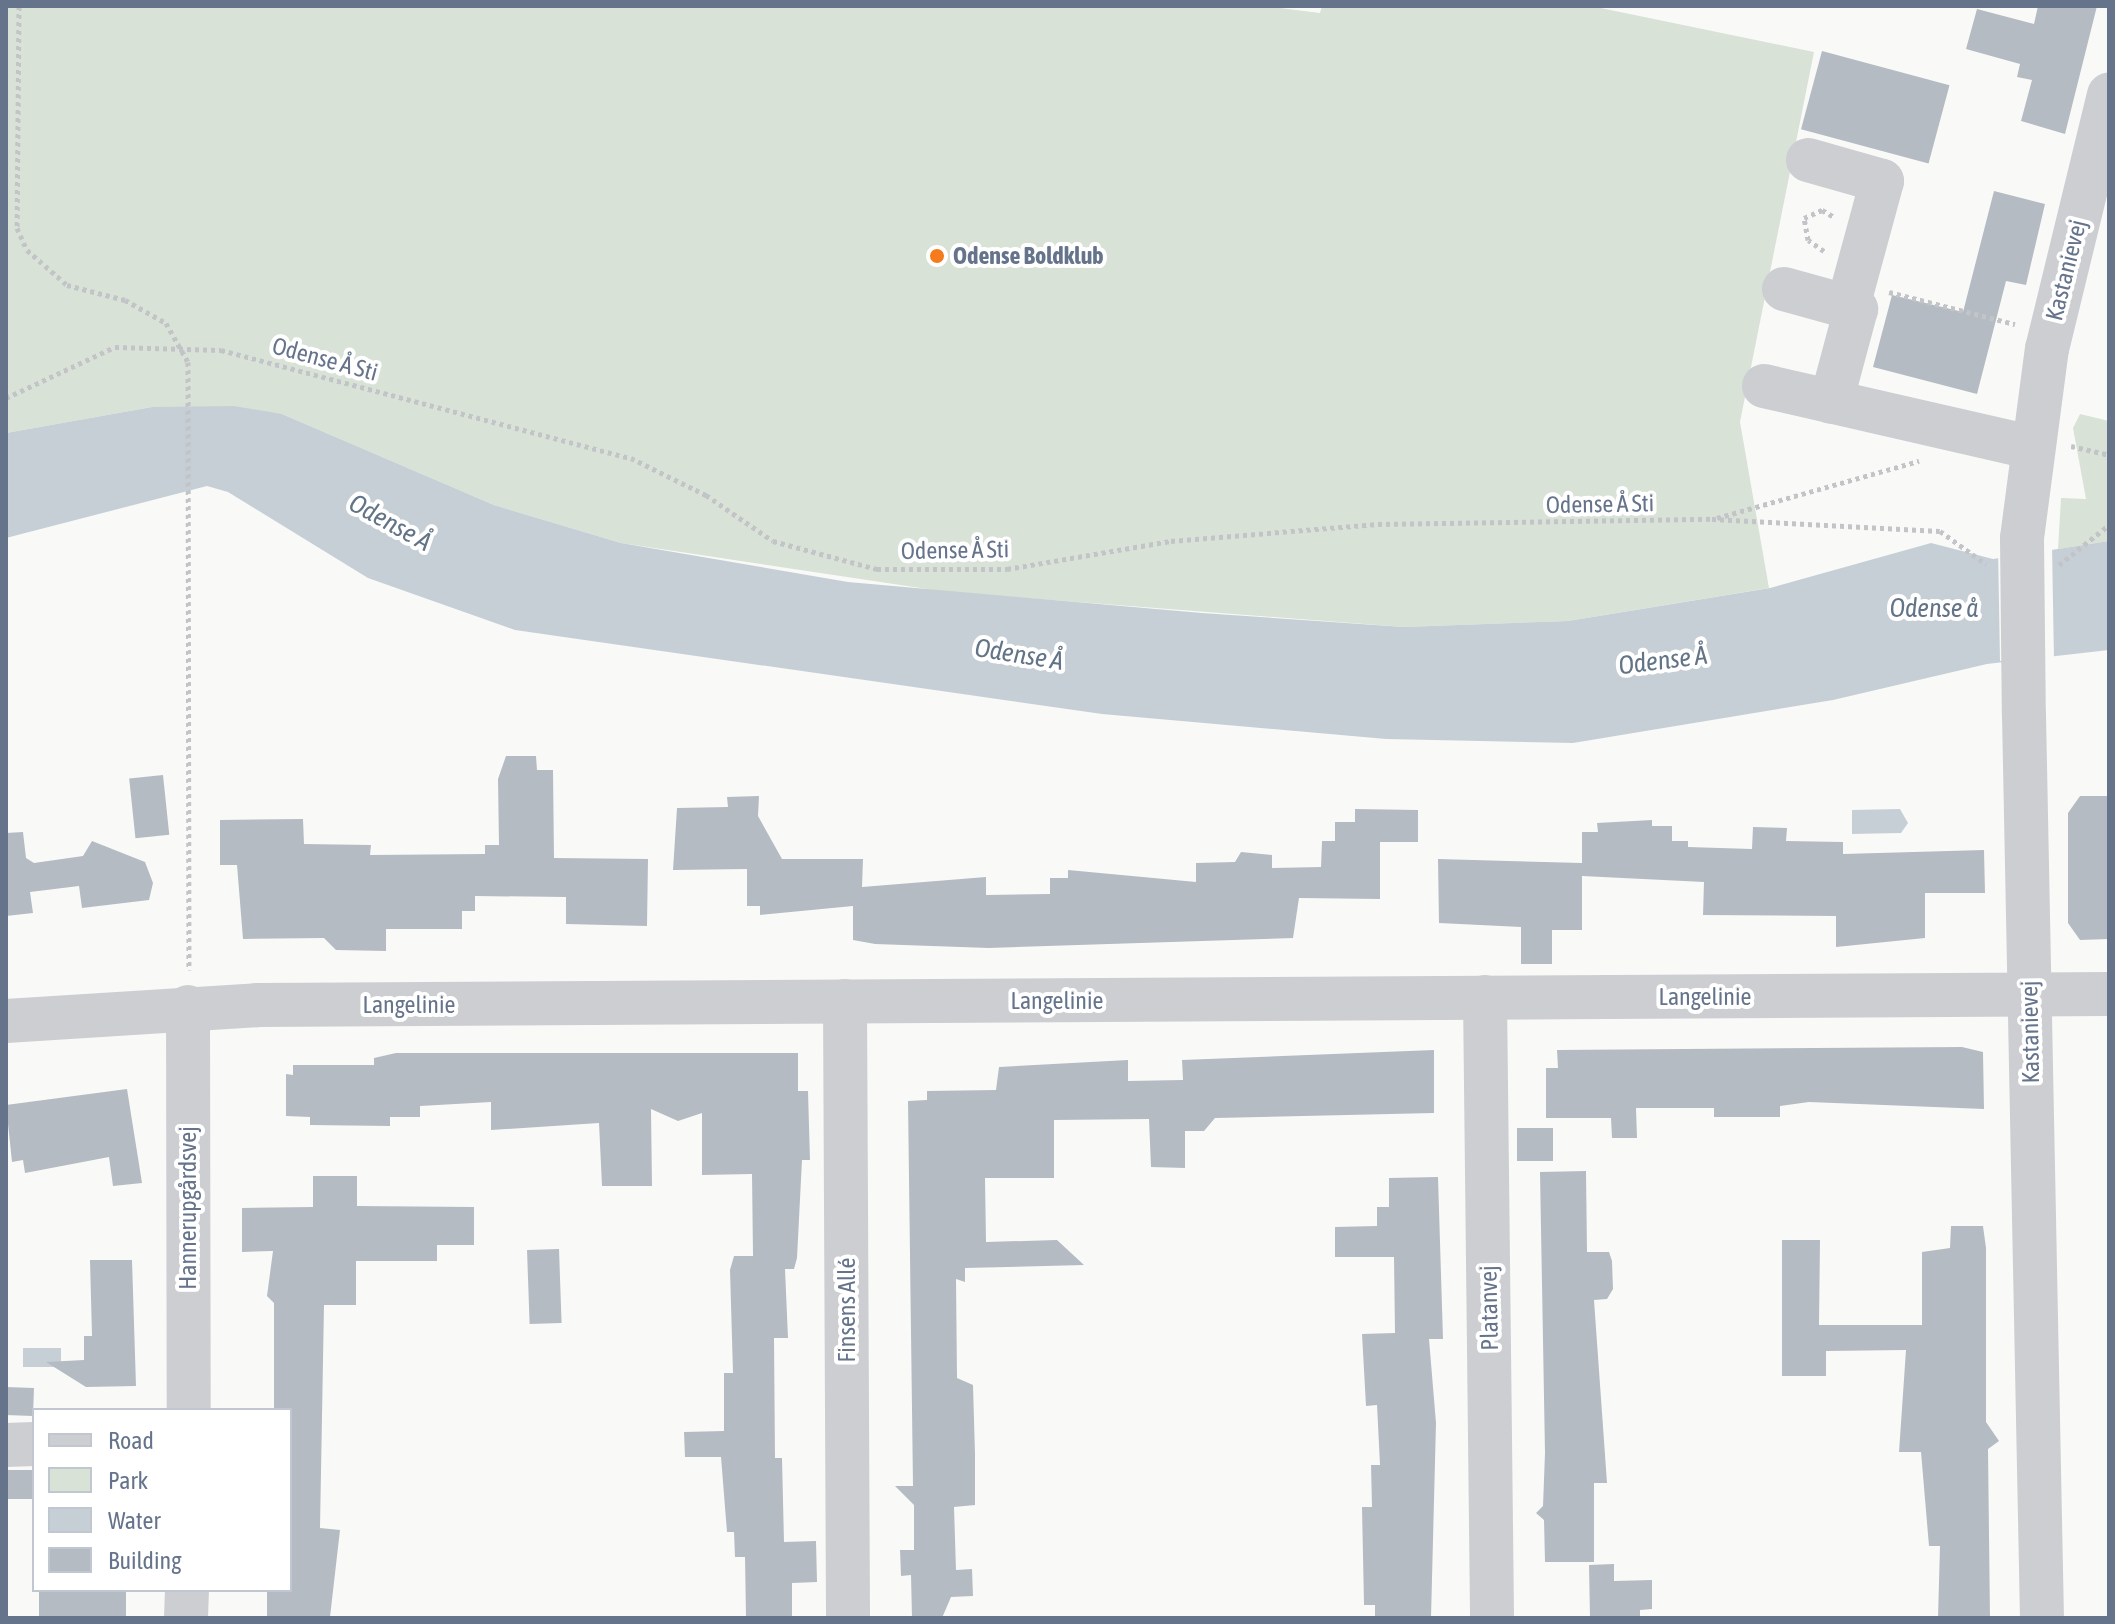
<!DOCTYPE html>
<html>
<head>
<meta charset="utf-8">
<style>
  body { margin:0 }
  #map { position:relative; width:2115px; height:1624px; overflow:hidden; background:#f9faf7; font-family:"Asap Condensed",sans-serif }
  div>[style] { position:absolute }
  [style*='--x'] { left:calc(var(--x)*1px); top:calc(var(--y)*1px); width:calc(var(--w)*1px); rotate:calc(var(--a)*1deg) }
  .green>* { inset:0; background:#d9e2d7 }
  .water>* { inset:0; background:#c7cfd6; transform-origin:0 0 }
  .pier>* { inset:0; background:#f9faf7; transform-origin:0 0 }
  .building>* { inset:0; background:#b5bbc3; transform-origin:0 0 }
  .path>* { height:5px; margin-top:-2.5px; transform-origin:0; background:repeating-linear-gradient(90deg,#c2c4c7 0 4px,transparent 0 8px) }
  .minor>* { height:44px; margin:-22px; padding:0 22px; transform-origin:22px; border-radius:22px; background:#ccced2 }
  .minor-bridge>* { height:44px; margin:-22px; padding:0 22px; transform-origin:22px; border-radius:22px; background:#ccced2 }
  .dots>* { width:22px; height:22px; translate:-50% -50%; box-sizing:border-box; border:4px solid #fff; border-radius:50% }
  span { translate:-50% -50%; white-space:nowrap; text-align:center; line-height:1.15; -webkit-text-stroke:8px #fff; paint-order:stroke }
  .poi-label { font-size:24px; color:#65738b; font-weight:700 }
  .left { translate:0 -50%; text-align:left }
  .street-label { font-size:24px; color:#65738b }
  .water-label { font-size:26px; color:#627486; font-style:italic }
  .frame { position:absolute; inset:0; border:8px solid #65738b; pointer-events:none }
  .legend { position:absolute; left:32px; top:1408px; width:260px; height:184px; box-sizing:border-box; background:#fff; border:2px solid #c1c7d1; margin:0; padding:10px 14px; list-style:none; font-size:24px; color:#65738b }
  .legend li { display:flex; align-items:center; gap:16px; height:40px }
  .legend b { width:40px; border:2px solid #c1c7d1 }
</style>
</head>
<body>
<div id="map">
  <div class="green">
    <div style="clip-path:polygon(6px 6px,1264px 6px,1320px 13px,1322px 6px,1591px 6px,1814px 52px,1740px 422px,1769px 588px,1568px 621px,1404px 627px,947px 592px,621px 543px,494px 505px,282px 414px,152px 407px,6px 433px)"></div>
    <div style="clip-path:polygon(2080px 414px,2109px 421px,2109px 541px,2058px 549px,2061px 498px,2086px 499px,2073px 428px)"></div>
  </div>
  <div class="water">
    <div style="clip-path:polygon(234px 406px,282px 414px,494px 505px,621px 543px,848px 582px,1202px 613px,1404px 627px,1568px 621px,1770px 588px,1931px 543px,1993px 559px,2109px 541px,2109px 650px,1987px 664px,1833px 700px,1573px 743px,1386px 739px,1102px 714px,515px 630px,368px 578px,228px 492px,207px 486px,6px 538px,6px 433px,152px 407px)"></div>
    <div style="clip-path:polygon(1900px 809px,1908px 823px,1901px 833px,1852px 834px,1852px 810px)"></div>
    <div style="left:23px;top:1348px;width:38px;height:19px"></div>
  </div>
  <div class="pier">
    <div style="left:2052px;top:546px;width:114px;height:54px;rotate:89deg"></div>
  </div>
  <div class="building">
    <div style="clip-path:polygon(2038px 6px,2097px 6px,2065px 134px,2021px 121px,2032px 80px,2017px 77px,2020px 64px,1966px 49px,1977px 9px,2034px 24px)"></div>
    <div style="left:1822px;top:51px;width:132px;height:81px;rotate:15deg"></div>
    <div style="clip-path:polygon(1994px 191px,2045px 204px,2026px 285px,2006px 281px,1977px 394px,1873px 367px,1892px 295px,1963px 312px)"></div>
    <div style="clip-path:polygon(506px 756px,536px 756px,537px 770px,553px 770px,554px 858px,648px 859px,647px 926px,566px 924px,566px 897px,475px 896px,475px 911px,462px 911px,462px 929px,386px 929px,386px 951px,336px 950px,324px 938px,243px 939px,237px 865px,220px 865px,220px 820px,303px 819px,304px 844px,371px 845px,370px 855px,485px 854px,485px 845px,499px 845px,498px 779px)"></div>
    <div style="left:163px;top:775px;width:60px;height:34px;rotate:84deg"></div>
    <div style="clip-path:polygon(759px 796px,758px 816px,782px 859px,863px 859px,862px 887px,986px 877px,986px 895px,1050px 894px,1050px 878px,1068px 878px,1068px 870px,1196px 882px,1196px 863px,1235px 862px,1241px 852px,1272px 855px,1272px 868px,1321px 867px,1322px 841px,1335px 841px,1335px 822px,1355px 822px,1355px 809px,1418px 810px,1418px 842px,1380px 842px,1380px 899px,1299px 898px,1293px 938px,989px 948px,875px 944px,853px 940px,853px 906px,760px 915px,760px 906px,747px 906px,747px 869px,673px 870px,677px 808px,728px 807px,727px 797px)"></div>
    <div style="clip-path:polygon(2080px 796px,2109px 796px,2109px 939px,2080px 940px,2068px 923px,2068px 813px)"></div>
    <div style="clip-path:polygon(1652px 820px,1652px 826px,1672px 826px,1672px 841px,1688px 841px,1688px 847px,1752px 849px,1753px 827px,1787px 828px,1786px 841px,1843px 842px,1843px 854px,1984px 850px,1985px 893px,1925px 893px,1925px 938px,1836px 947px,1836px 916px,1703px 915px,1704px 882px,1582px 876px,1582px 832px,1598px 832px,1597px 823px)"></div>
    <div style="clip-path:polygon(23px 832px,26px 858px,34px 863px,83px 856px,92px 841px,145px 862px,153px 883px,149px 900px,82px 908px,79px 886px,30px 892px,33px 913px,6px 916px,6px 833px)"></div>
    <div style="clip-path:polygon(1438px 859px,1582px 863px,1582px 930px,1552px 930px,1552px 964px,1521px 964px,1521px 927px,1439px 923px)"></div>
    <div style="clip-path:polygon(1962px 1047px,1983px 1052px,1984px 1109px,1809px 1102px,1780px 1106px,1780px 1117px,1714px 1117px,1714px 1108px,1636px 1108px,1637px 1138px,1612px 1138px,1611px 1118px,1546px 1118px,1546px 1068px,1558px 1068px,1557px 1050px)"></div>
    <div style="clip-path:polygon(1434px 1050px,1434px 1113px,1215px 1118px,1204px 1131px,1185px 1131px,1185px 1168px,1151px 1167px,1149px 1119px,1054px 1120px,1054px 1178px,985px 1178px,986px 1242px,1057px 1240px,1084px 1265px,965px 1268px,965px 1282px,956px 1279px,957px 1378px,973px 1385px,975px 1454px,975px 1505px,954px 1507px,956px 1570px,972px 1569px,973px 1596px,951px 1597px,942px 1618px,912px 1618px,911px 1575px,901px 1576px,900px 1550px,914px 1550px,914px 1505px,895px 1486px,913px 1486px,908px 1101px,927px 1100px,927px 1091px,996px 1090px,999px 1067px,1128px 1060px,1128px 1081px,1183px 1080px,1182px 1060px)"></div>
    <div style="clip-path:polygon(396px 1053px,798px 1053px,798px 1091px,808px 1091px,810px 1160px,802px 1160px,797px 1258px,794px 1269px,785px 1269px,788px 1338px,774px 1338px,775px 1458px,782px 1458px,784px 1542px,816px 1541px,817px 1582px,792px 1583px,792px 1618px,746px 1618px,745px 1557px,735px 1557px,734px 1532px,727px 1532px,721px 1457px,685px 1457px,684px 1432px,724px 1431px,724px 1373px,733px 1373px,730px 1270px,734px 1256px,753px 1256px,752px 1174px,702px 1175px,702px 1113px,678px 1121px,651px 1109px,652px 1186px,602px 1186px,599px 1123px,491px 1130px,491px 1102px,420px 1106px,420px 1117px,390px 1117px,390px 1126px,310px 1125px,310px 1117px,286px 1116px,286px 1074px,293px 1075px,293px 1065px,374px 1065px,374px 1058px)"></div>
    <div style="clip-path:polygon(127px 1089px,142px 1183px,113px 1186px,109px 1157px,25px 1173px,23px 1160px,12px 1162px,6px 1105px)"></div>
    <div style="left:1517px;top:1128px;width:36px;height:33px"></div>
    <div style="clip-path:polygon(1586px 1171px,1587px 1252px,1609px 1252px,1612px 1261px,1613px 1289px,1607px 1299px,1594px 1300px,1607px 1483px,1594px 1483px,1594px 1562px,1545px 1562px,1544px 1520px,1536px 1513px,1543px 1506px,1545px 1453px,1540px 1172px)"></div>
    <div style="clip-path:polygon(313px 1176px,357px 1176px,357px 1206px,474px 1207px,474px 1245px,437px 1245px,437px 1261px,356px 1261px,356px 1305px,324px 1305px,320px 1528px,340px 1530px,330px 1617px,267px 1618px,267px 1590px,290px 1590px,290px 1410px,274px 1410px,274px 1303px,267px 1296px,273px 1251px,242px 1252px,242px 1208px,313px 1207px)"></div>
    <div style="clip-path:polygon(1438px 1177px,1443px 1339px,1429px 1339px,1436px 1423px,1431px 1618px,1375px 1616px,1375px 1605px,1364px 1605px,1362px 1507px,1372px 1507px,1371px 1465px,1380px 1465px,1377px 1405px,1366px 1406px,1362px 1334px,1395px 1333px,1394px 1257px,1335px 1257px,1335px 1227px,1377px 1226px,1377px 1207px,1389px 1207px,1389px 1178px)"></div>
    <div style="clip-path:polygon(1951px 1226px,1983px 1226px,1986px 1248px,1986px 1422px,1999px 1441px,1988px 1449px,1990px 1618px,1938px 1618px,1940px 1546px,1929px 1546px,1921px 1452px,1899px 1452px,1906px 1350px,1826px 1351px,1826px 1376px,1782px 1376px,1782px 1240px,1820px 1240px,1819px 1325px,1922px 1325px,1922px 1252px,1950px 1248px)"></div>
    <div style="left:559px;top:1249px;width:74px;height:32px;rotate:88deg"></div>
    <div style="clip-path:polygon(90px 1260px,132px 1260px,136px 1386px,86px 1387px,46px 1362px,84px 1360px,84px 1336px,92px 1336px)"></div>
    <div style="left:6px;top:1387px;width:28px;height:28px;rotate:2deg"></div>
    <div style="left:6px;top:1470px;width:28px;height:29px"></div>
    <div style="clip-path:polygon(1614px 1564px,1614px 1581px,1652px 1580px,1652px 1609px,1640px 1610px,1640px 1618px,1590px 1618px,1589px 1565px)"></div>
    <div style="left:39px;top:1590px;width:87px;height:28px"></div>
  </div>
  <div class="path">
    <div style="--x:19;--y:6;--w:222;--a:90.5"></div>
    <div style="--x:17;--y:228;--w:24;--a:66"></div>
    <div style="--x:27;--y:250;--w:53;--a:41.2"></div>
    <div style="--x:67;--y:285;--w:60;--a:14.5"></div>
    <div style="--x:125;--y:300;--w:47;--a:29.3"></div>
    <div style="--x:166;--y:323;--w:45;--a:60.6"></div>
    <div style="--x:188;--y:362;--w:608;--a:89.91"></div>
    <div style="--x:1824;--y:251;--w:19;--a:-145"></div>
    <div style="--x:1808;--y:240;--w:22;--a:-100"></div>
    <div style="--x:1804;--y:218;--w:20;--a:-24"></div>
    <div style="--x:1822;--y:210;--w:14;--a:30"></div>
    <div style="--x:1889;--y:292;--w:130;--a:14.3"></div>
    <div style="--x:6;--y:398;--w:120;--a:-25.1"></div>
    <div style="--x:115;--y:347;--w:106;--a:1.6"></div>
    <div style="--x:221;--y:350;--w:424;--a:14.8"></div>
    <div style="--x:631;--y:458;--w:84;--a:26.3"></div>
    <div style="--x:706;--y:495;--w:81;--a:34.5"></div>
    <div style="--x:773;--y:541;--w:108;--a:15.1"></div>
    <div style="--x:877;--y:569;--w:130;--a:0"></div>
    <div style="--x:1007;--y:569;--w:166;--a:-9.7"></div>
    <div style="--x:1171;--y:541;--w:208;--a:-4.7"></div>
    <div style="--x:1378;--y:524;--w:334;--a:-0.9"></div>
    <div style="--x:1712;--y:519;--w:228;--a:3"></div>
    <div style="--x:1940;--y:531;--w:57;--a:35.7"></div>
    <div style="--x:2071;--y:446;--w:39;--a:13"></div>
    <div style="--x:1717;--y:518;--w:210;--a:-15.8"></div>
    <div style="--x:2059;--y:565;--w:64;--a:-38.7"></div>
  </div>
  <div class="minor">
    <div style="--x:1808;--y:160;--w:77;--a:15.8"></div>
    <div style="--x:1882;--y:181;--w:130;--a:105.2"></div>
    <div style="--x:1784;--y:289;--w:75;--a:15.5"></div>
    <div style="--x:1856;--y:309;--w:96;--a:105"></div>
    <div style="--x:1764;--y:386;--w:273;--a:12.9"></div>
    <div style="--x:2022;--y:538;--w:191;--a:-82.5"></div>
    <div style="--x:2047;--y:349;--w:262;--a:-76.3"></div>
    <div style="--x:2024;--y:715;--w:903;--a:88.86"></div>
    <div style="--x:1485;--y:997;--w:621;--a:89.35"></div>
    <div style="--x:845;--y:1001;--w:617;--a:89.72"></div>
    <div style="--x:188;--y:1007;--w:403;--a:89.9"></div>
    <div style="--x:6;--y:1021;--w:252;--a:-3.6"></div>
    <div style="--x:257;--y:1005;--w:1852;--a:-0.34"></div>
    <div style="--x:6;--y:1445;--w:28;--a:-2"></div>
    <div style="--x:186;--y:1618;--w:28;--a:-88"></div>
  </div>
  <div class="minor-bridge">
    <div style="--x:2022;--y:538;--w:177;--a:89.4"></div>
  </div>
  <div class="dots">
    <div style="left:937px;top:256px;background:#f57b1c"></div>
  </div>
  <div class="poi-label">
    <span class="left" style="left:953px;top:256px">Odense Boldklub</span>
  </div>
  <div class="street-label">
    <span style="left:2066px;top:270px;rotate:-76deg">Kastanievej</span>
    <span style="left:325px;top:359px;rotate:15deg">Odense Å Sti</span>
    <span style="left:1600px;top:504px;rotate:-1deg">Odense Å Sti</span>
    <span style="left:955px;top:550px;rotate:-1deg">Odense Å Sti</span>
    <span style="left:1705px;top:997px">Langelinie</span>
    <span style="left:1057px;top:1001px">Langelinie</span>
    <span style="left:409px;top:1005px">Langelinie</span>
    <span style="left:2030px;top:1032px;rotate:-91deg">Kastanievej</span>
    <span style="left:188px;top:1208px;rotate:-90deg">Hannerupgårdsvej</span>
    <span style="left:1489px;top:1308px;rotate:-91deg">Platanvej</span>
    <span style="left:847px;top:1310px;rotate:-90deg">Finsens Allé</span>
  </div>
  <div class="water-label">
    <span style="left:390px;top:523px;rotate:29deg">Odense Å</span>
    <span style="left:1934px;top:609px">Odense å</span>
    <span style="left:1019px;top:655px;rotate:9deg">Odense Å</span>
    <span style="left:1663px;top:661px;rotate:-7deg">Odense Å</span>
  </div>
  <div class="frame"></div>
  <ul class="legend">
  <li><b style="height:10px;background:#ccced2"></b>Road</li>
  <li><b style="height:22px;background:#d9e2d7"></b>Park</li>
  <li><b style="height:22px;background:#c7cfd6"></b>Water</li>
  <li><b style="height:22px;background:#b5bbc3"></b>Building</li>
  </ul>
</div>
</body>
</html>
